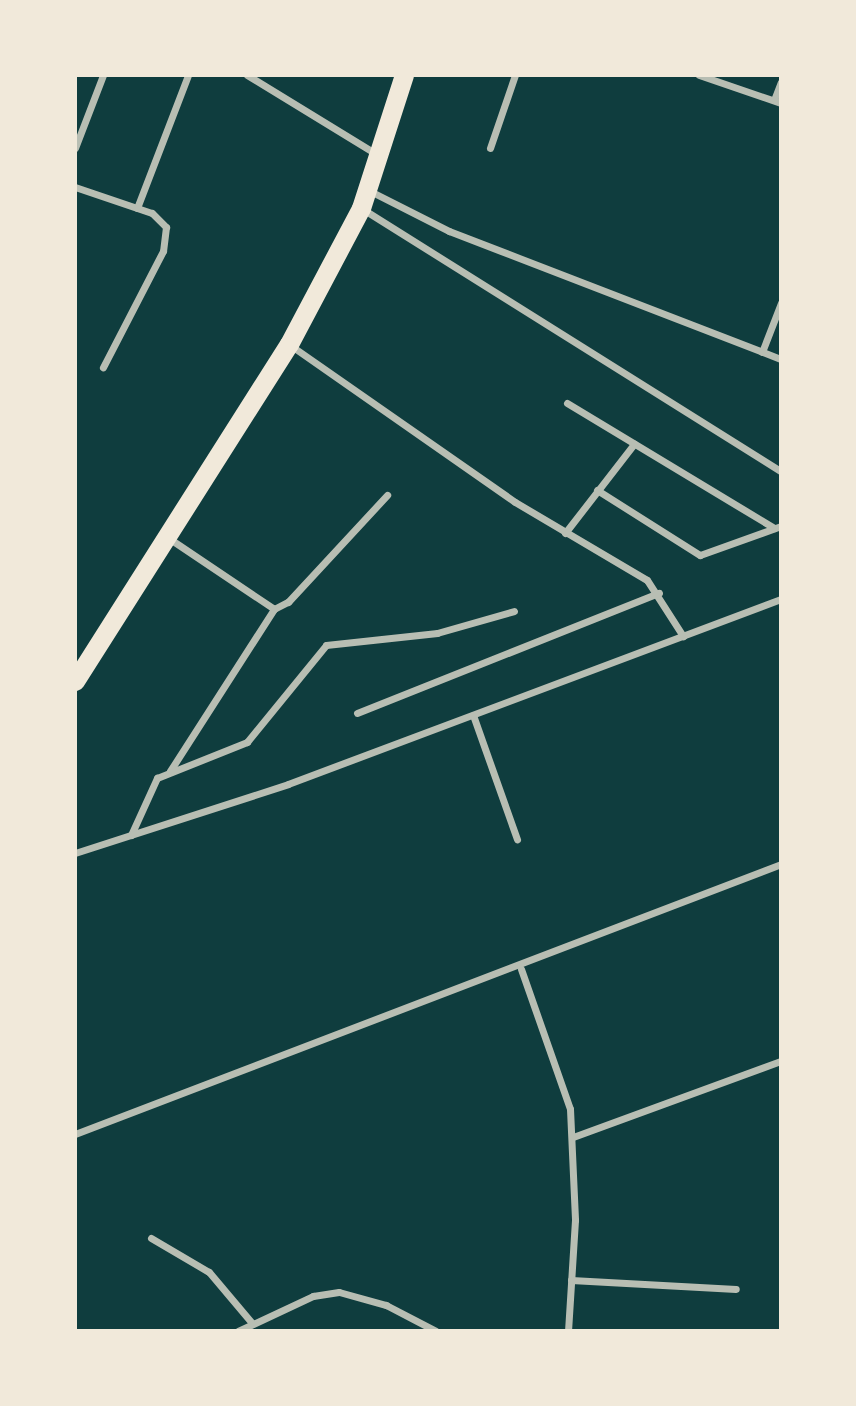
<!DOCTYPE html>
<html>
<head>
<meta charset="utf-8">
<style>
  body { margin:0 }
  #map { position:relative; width:856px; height:1406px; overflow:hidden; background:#0f3d3e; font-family:"Playfair Display",serif }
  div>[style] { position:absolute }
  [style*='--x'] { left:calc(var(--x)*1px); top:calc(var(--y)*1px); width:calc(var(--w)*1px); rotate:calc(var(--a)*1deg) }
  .minor>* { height:7px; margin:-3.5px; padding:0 3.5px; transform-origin:3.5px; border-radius:3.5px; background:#b8beb3 }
  .trunk>* { height:19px; margin:-9.5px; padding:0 9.5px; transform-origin:9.5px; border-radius:9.5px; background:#f1e9da }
  span { translate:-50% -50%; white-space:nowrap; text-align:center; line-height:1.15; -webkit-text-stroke:7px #f1e9da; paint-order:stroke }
  .frame { position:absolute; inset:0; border:77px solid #f1e9da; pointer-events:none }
</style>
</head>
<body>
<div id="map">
  <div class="minor">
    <div style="--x:247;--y:75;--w:150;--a:31.4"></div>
    <div style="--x:699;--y:75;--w:87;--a:18.9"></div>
    <div style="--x:774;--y:100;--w:19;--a:-69"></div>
    <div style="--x:75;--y:148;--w:78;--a:-69"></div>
    <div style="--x:490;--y:148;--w:77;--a:-71.1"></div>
    <div style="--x:75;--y:187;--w:81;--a:18.7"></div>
    <div style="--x:152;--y:213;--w:20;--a:45"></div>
    <div style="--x:166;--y:227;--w:24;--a:97"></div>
    <div style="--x:163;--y:251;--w:131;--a:117.3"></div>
    <div style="--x:368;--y:190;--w:91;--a:26.8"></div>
    <div style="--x:449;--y:231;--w:356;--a:21.1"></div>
    <div style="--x:137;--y:208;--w:142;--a:-69"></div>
    <div style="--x:361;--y:208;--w:496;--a:32.1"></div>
    <div style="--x:290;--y:345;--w:274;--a:34.9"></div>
    <div style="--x:515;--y:502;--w:153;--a:30.6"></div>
    <div style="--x:647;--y:580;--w:67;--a:57.3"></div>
    <div style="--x:762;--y:352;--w:53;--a:-68.8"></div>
    <div style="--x:567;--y:403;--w:242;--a:31.1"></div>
    <div style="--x:597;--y:490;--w:122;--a:32.3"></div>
    <div style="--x:700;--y:555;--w:86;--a:-19.7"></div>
    <div style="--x:565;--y:533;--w:113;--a:-52.2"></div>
    <div style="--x:167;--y:537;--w:129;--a:33.9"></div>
    <div style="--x:274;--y:609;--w:16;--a:-27"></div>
    <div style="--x:288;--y:602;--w:146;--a:-47.2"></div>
    <div style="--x:357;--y:713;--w:325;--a:-21.7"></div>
    <div style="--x:473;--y:715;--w:132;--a:70.5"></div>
    <div style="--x:170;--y:771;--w:193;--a:-57.3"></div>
    <div style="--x:131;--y:835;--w:63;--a:-65.5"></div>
    <div style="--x:157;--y:778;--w:97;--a:-21.8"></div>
    <div style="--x:247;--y:742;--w:125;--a:-50.8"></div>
    <div style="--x:326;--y:645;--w:112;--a:-6.2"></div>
    <div style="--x:437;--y:633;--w:80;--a:-15.9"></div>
    <div style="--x:75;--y:853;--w:224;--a:-17.9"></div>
    <div style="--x:288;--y:784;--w:527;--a:-20.57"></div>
    <div style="--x:521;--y:969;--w:148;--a:70.7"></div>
    <div style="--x:570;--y:1109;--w:111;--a:87.4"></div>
    <div style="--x:575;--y:1220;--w:111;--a:93.6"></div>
    <div style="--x:75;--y:1134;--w:756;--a:-20.93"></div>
    <div style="--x:573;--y:1137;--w:221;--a:-20.1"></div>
    <div style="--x:151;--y:1238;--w:67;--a:30.4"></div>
    <div style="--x:209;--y:1272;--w:67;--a:49.9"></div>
    <div style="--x:571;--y:1280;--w:165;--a:3.1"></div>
    <div style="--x:238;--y:1331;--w:83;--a:-25"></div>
    <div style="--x:313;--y:1296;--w:26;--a:-9"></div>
    <div style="--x:339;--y:1292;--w:49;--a:15.5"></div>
    <div style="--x:386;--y:1305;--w:56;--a:27.5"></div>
  </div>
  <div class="trunk">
    <div style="--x:75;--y:681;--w:399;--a:-57.6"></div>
    <div style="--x:289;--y:344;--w:154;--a:-62.1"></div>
    <div style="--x:361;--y:208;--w:140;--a:-72.1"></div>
  </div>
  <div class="frame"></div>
</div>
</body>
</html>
